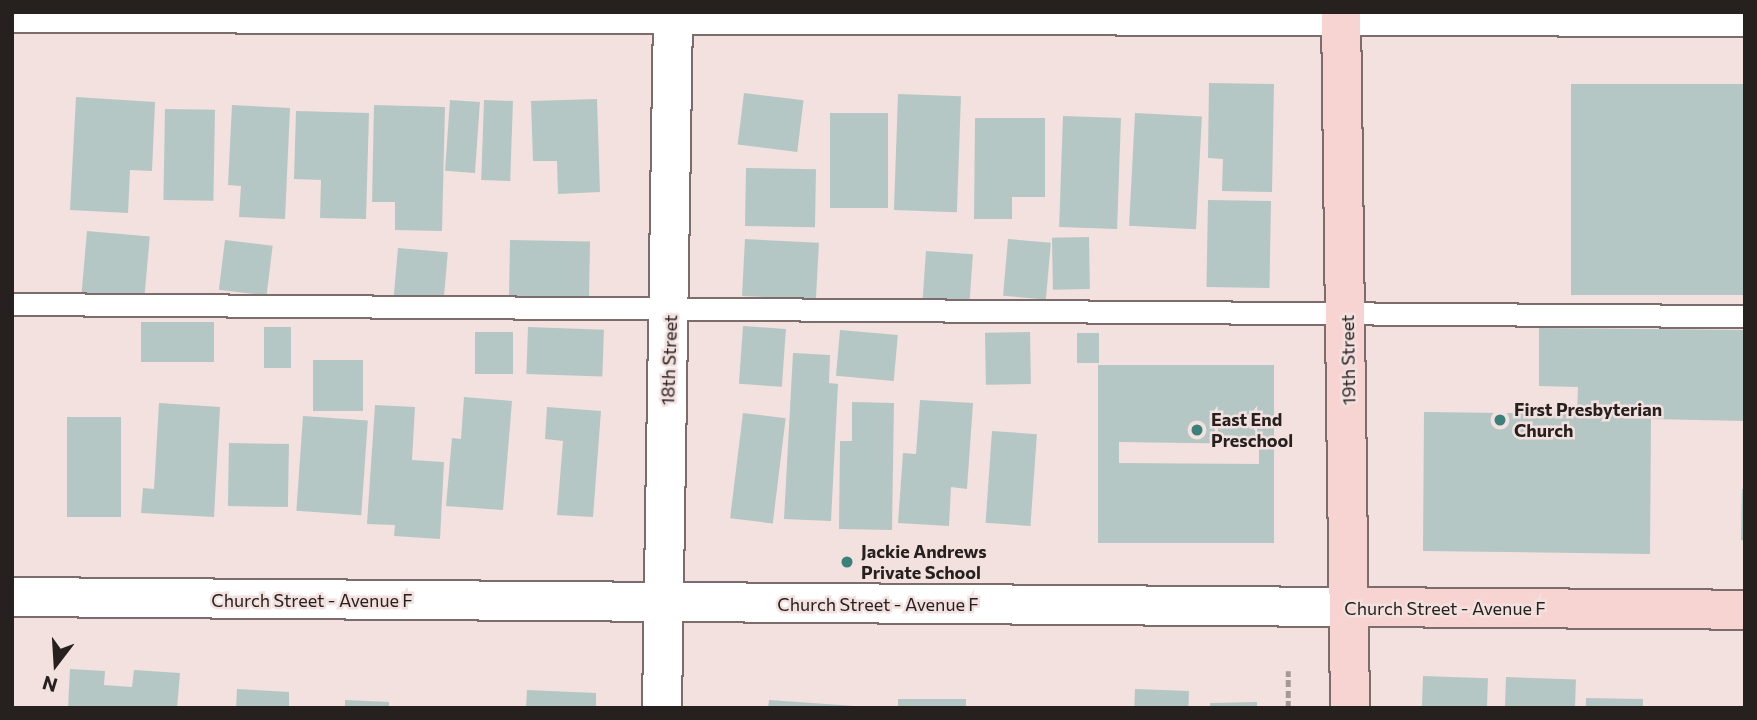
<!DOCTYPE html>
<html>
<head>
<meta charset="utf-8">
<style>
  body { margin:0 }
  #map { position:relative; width:1757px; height:720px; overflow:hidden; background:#f2e1df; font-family:Commissioner,sans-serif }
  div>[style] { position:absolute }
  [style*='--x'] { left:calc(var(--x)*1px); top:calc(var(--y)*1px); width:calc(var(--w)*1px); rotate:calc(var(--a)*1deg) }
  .building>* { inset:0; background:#b5c7c4; transform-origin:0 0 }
  .path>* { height:4.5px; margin-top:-2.25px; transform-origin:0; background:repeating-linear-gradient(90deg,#a59997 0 7px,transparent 0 10.5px) }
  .roads { filter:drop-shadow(2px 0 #7c6d6c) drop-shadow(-2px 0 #7c6d6c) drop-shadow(0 2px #7c6d6c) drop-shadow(0 -2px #7c6d6c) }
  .lane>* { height:21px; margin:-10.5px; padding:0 10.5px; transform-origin:10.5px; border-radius:10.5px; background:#fff }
  .street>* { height:38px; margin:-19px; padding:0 19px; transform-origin:19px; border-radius:19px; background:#fff }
  .secondary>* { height:38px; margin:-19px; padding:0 19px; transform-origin:19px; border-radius:19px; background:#f7d4d2 }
  .dots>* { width:19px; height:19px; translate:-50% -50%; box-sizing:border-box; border:4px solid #f2e1df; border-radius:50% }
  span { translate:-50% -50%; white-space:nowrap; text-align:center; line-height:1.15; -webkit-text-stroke:5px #f2e1df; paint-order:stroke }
  .street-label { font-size:18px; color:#26201f }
  .poi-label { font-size:18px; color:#26201f; font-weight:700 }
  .left { translate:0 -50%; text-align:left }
  .frame { position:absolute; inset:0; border:14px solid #26201f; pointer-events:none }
  .north { position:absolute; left:21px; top:629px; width:70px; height:70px; -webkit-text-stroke:5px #f2e1df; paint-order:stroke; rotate:197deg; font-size:19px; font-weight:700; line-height:28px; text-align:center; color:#26201f }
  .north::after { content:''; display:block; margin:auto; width:24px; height:32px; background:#26201f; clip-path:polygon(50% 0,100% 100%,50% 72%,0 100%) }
</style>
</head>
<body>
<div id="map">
  <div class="building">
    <div style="clip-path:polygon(1209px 83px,1274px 84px,1272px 192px,1222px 191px,1223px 159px,1208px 158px)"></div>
    <div style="left:1745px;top:84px;width:211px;height:174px;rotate:90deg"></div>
    <div style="left:744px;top:93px;width:60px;height:52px;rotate:7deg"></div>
    <div style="left:898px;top:94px;width:63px;height:116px;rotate:2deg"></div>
    <div style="clip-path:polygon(76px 97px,155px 102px,152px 171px,130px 170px,128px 213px,70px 210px)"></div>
    <div style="clip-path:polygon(597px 99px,600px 192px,558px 194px,557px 161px,533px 161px,531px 101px)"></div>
    <div style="left:450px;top:100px;width:30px;height:71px;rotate:4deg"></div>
    <div style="left:484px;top:100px;width:29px;height:80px;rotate:2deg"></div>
    <div style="clip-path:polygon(232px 105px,290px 108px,285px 219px,239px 217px,241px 186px,228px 185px)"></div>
    <div style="clip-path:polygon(374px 105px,445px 107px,442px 231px,395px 230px,395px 202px,372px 202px)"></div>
    <div style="left:165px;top:109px;width:50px;height:91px;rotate:1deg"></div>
    <div style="clip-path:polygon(296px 111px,369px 113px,366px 219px,320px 218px,321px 180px,294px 179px)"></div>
    <div style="left:830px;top:113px;width:58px;height:95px"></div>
    <div style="left:1135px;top:113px;width:67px;height:113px;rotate:3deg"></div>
    <div style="left:1063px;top:116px;width:58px;height:111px;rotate:2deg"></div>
    <div style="clip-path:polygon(975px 118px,1045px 118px,1045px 197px,1012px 197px,1012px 219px,974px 219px)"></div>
    <div style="left:746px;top:168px;width:70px;height:58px;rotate:1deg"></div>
    <div style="left:1208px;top:200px;width:63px;height:87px;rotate:1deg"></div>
    <div style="left:87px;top:231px;width:63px;height:62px;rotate:5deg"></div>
    <div style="left:1089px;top:237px;width:52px;height:37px;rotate:89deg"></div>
    <div style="left:745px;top:239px;width:74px;height:57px;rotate:3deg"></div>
    <div style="left:1008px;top:239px;width:43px;height:57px;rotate:5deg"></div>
    <div style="left:225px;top:240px;width:48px;height:50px;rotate:7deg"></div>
    <div style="left:510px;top:240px;width:80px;height:57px;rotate:1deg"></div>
    <div style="left:398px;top:248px;width:50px;height:49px;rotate:5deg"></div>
    <div style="left:926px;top:251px;width:47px;height:47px;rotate:4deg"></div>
    <div style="left:141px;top:322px;width:73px;height:40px"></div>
    <div style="left:743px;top:326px;width:43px;height:58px;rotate:4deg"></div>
    <div style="left:291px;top:327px;width:41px;height:27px;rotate:90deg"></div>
    <div style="left:528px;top:327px;width:76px;height:47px;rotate:2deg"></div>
    <div style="clip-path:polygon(1539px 328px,1745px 330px,1745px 421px,1651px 419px,1650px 554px,1423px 551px,1424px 412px,1577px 414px,1578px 387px,1539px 386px)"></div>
    <div style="left:840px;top:330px;width:58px;height:46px;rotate:5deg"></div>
    <div style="left:475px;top:332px;width:38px;height:42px"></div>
    <div style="left:1030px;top:332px;width:52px;height:45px;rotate:89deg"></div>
    <div style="left:1077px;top:333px;width:22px;height:30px"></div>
    <div style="clip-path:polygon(793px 353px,830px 355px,829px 383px,838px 384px,831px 521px,784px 519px)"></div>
    <div style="left:313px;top:360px;width:50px;height:51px"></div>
    <div style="clip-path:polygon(evenodd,1098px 365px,1274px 365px,1274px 543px,1098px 543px,1098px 365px,1119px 442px,1259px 444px,1259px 464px,1119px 463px,1119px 442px)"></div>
    <div style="clip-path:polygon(464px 397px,512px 401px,503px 510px,446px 506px,452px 438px,461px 439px)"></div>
    <div style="clip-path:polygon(920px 400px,973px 403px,967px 489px,951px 487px,949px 526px,898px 523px,903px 453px,916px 454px)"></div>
    <div style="clip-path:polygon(852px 402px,894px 403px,892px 530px,839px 529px,840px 441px,852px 441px)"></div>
    <div style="clip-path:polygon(159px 403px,220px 407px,214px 517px,141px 513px,143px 488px,154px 489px)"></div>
    <div style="clip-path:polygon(375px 405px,415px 407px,412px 460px,444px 462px,440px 539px,394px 536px,395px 525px,367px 524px)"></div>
    <div style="clip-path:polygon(547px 407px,601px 411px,593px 517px,557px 515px,563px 441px,545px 439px)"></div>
    <div style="left:743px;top:413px;width:43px;height:106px;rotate:7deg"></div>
    <div style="left:303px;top:416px;width:65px;height:95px;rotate:4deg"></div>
    <div style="left:67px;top:417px;width:54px;height:100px"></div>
    <div style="left:992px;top:431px;width:45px;height:92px;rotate:4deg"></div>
    <div style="left:229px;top:443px;width:60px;height:63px;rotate:1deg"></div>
    <div style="clip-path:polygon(1742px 489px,1745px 489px,1745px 541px,1741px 540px)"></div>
    <div style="clip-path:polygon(70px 669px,105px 671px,104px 685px,132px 687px,134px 670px,180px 673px,177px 708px,68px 708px)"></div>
    <div style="left:1423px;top:676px;width:65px;height:32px;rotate:2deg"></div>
    <div style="left:1506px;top:677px;width:70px;height:31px;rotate:2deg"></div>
    <div style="clip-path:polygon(237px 689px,289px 692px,289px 708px,236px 708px)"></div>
    <div style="left:1135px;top:689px;width:54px;height:19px;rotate:2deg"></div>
    <div style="clip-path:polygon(527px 690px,596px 693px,596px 708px,526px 708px)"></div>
    <div style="left:1586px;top:698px;width:57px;height:10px;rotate:1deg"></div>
    <div style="left:898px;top:699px;width:68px;height:9px"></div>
    <div style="clip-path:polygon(345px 700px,389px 702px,389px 708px,345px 708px)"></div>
    <div style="clip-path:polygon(769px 700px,855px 706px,855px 708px,768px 708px)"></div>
    <div style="clip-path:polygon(1257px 702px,1257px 708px,1210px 708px,1210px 703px)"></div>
  </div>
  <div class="path">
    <div style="--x:1288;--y:708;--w:37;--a:-90"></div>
  </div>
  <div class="roads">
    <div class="lane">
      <div style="--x:12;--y:304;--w:1733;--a:0.4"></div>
    </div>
    <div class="street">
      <div style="--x:12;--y:13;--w:1733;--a:0.13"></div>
      <div style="--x:12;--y:597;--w:1340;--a:0.43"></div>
      <div style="--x:662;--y:708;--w:696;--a:-89.09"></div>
    </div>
    <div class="secondary">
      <div style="--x:1341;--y:12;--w:696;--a:89.26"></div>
      <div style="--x:1352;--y:607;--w:393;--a:0.4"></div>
    </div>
  </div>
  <div class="dots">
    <div style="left:1500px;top:420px;background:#3a817b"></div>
    <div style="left:1197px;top:430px;background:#3a817b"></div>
    <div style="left:847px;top:562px;background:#3a817b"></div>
  </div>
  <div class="street-label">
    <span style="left:669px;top:360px;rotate:-88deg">18th Street</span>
    <span style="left:1348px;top:360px;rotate:-91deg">19th Street</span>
    <span style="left:312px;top:600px">Church Street - Avenue F</span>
    <span style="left:878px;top:604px">Church Street - Avenue F</span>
    <span style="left:1445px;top:608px">Church Street - Avenue F</span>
  </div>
  <div class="poi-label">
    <span class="left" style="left:1514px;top:420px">First Presbyterian<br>Church</span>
    <span class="left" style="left:1211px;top:430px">East End<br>Preschool</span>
    <span class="left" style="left:861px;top:562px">Jackie Andrews<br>Private School</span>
  </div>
  <div class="frame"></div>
  <div class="north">N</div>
</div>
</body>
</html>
